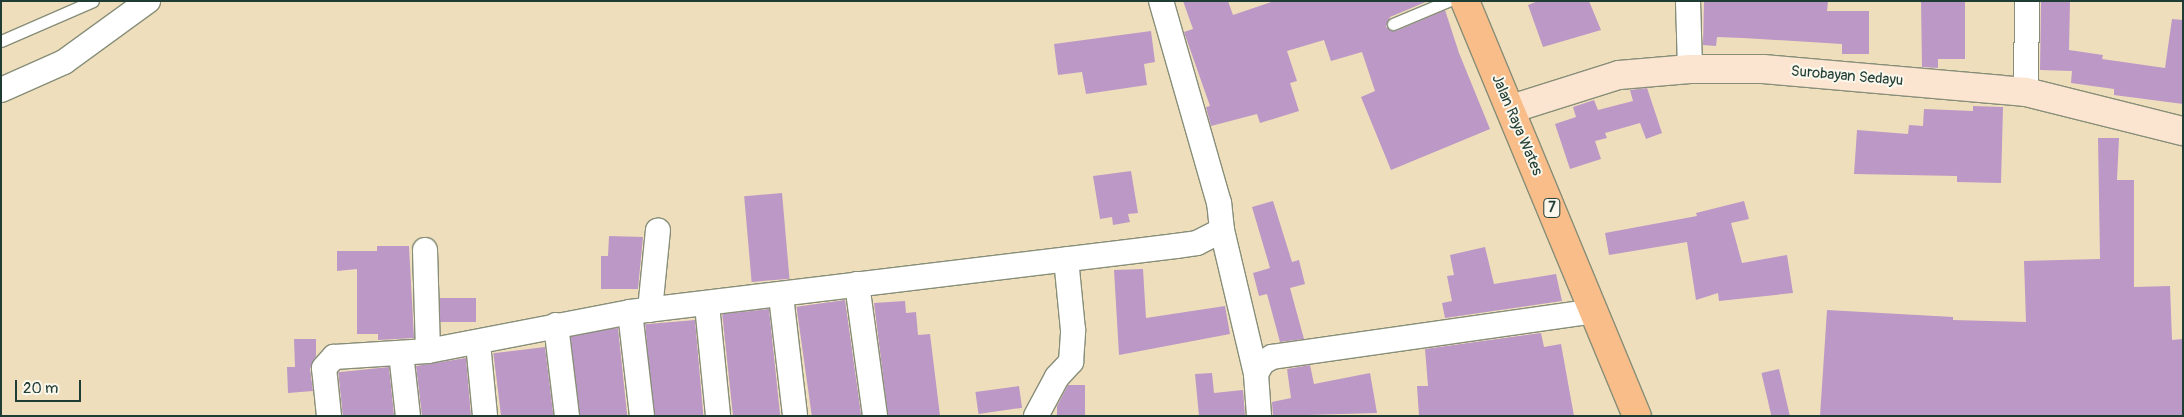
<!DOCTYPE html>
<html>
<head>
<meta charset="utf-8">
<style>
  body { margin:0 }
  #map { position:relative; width:2184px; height:417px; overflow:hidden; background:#efdebc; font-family:Pangolin,sans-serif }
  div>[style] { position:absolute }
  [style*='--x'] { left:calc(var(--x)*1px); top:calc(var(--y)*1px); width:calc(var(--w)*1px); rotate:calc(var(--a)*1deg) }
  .building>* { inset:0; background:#bb98c6; transform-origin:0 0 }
  .roads { filter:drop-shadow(1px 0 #878e78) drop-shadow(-1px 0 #878e78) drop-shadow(0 1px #878e78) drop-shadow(0 -1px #878e78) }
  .lane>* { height:11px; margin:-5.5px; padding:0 5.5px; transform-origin:5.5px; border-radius:5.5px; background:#fff }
  .street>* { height:24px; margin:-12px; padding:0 12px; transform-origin:12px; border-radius:12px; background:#fff }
  .secondary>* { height:28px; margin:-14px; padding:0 14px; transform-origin:14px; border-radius:14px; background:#fce5d0 }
  .highway>* { height:28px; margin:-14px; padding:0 14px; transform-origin:14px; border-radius:14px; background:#f8bd89 }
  span { translate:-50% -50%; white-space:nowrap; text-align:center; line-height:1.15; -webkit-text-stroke:4px #fbf7ec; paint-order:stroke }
  .shield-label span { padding:1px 4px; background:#fbf7ec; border:1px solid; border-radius:4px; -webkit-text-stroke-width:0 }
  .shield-label { font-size:14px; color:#1f3d34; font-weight:700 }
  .street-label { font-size:15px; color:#1f3d34 }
  .frame { position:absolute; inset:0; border:2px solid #1f3d34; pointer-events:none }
  .scale { position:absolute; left:15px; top:380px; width:66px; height:22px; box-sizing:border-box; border:2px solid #1f3d34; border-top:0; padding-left:6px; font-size:15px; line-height:18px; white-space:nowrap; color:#1f3d34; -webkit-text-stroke:4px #fbf7ec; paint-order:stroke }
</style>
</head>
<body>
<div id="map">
  <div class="building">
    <div style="clip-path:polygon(1183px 1px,1228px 1px,1233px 15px,1274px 1px,1428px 1px,1390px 17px,1386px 27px,1396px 31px,1445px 10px,1459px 53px,1490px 129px,1391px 170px,1361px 97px,1375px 91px,1362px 52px,1331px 61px,1324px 40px,1287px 51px,1297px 81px,1290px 83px,1299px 111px,1260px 123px,1257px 114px,1211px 126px,1206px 107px,1210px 106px,1184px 32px,1193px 29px)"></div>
    <div style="clip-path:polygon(1538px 1px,1589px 1px,1601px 30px,1543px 47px,1528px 5px)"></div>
    <div style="clip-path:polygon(1704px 1px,1828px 1px,1827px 11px,1869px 11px,1869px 54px,1842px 54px,1842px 44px,1743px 38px,1717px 37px,1716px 46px,1703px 45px)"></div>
    <div style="clip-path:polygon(1921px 1px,1965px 1px,1965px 59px,1938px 59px,1938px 68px,1922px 67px)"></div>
    <div style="clip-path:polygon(2041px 1px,2070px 1px,2069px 50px,2103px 55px,2102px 59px,2165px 68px,2172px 19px,2183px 20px,2183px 104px,2114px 95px,2114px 89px,2071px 83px,2072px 71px,2040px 70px)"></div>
    <div style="clip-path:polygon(1151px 31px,1155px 62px,1144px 64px,1147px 85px,1086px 94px,1082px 72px,1058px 75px,1054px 44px)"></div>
    <div style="clip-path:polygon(1647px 88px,1662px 133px,1646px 139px,1640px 123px,1605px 133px,1607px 138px,1595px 141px,1601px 159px,1570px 169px,1555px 124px,1576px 117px,1573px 107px,1594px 100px,1598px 110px,1633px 101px,1630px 90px)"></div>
    <div style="clip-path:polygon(1973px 106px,2003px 107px,2001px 183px,1957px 182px,1957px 176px,1854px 174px,1857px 130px,1908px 134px,1909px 125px,1923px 126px,1924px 109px,1973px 111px)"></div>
    <div style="clip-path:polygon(2098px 138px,2119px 138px,2117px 180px,2134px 180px,2134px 287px,2170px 286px,2172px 340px,2183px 339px,2183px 416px,1820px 416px,1827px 310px,1953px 317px,1953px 320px,2026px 322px,2024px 261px,2100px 259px)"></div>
    <div style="clip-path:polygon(1131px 171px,1138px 213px,1128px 214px,1130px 222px,1113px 225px,1112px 217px,1100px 219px,1093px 176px)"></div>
    <div style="left:782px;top:193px;width:86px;height:38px;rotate:85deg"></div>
    <div style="clip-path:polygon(1273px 201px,1292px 262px,1299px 260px,1305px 284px,1290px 288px,1304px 339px,1280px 342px,1267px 294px,1259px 296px,1253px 273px,1270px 268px,1252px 207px)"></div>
    <div style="clip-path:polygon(1744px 201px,1749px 219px,1731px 223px,1742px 263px,1787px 255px,1793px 293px,1719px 301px,1718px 293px,1696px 300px,1687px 242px,1609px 255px,1605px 233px,1697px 216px,1696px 213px)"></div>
    <div style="clip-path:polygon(609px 236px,643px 237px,638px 289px,601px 289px,601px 256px,608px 256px)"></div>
    <div style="clip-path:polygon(377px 246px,409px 246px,414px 338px,378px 340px,378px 334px,357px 334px,357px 269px,337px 271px,337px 251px,377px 251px)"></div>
    <div style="clip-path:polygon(1485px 247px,1494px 284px,1556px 274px,1562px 301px,1445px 318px,1442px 303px,1452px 301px,1447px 276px,1454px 275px,1450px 255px)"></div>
    <div style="clip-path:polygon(1143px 269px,1146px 318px,1225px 306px,1230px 334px,1119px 355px,1114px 270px)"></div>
    <div style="left:440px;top:298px;width:36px;height:24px"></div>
    <div style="left:845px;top:300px;width:117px;height:49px;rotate:82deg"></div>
    <div style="clip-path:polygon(905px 301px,906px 313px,916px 312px,918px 335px,930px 334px,940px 416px,888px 416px,874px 303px)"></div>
    <div style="left:769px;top:309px;width:108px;height:47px;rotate:84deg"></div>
    <div style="left:695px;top:320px;width:96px;height:50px;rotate:85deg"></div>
    <div style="left:618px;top:328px;width:89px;height:48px;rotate:84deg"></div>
    <div style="clip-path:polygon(1541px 333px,1544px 347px,1561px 344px,1574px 416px,1419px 416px,1417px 386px,1428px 386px,1425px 349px)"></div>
    <div style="clip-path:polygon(294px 339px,316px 339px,316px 356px,310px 369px,313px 391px,288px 393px,287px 367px,295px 367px)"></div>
    <div style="left:545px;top:347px;width:69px;height:52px;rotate:83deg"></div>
    <div style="clip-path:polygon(466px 358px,471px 416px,422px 416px,416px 366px)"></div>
    <div style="clip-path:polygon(1310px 365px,1314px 384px,1370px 373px,1377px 413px,1273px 416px,1272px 402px,1291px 398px,1287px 369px)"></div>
    <div style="left:389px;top:367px;width:49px;height:51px;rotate:84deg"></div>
    <div style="left:1779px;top:369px;width:48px;height:18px;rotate:77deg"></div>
    <div style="clip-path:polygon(1212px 373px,1214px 393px,1243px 390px,1245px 416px,1199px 416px,1195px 374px)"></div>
    <div style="clip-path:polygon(1068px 385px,1085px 385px,1085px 416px,1057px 416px,1057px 406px)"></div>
    <div style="left:1019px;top:386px;width:22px;height:44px;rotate:82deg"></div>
  </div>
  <div class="roads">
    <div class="lane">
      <div style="--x:1393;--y:24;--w:60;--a:-22.7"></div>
      <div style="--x:1;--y:41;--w:100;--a:-23.5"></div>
    </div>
    <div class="street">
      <div style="--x:1688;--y:1;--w:68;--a:88.3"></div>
      <div style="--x:1;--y:90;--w:69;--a:-24"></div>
      <div style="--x:64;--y:62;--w:104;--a:-36"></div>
      <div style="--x:2026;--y:92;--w:91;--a:-89.4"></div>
      <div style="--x:1222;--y:230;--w:148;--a:76.7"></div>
      <div style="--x:425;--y:250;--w:101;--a:88.3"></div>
      <div style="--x:857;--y:284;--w:133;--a:82.2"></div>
      <div style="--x:781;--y:296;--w:121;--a:83.3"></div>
      <div style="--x:707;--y:305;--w:112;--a:84.3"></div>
      <div style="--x:650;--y:310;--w:80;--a:-84.3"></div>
      <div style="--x:630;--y:312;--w:105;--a:83.4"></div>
      <div style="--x:556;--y:325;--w:92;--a:83.1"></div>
      <div style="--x:478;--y:343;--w:73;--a:84.5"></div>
      <div style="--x:401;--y:353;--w:63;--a:83.7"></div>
      <div style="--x:329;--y:416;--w:48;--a:-95.9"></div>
      <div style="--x:324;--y:368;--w:15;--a:-48"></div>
      <div style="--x:334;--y:357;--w:94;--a:-3.7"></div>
      <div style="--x:428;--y:351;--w:206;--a:-10.9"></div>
      <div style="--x:630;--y:312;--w:550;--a:-6.89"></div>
      <div style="--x:1176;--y:246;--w:21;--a:-8"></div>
      <div style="--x:1197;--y:243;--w:28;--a:-27"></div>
      <div style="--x:1222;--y:230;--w:27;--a:-96"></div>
      <div style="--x:1219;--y:203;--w:210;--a:-106"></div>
      <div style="--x:1036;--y:416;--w:44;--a:-61.7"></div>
      <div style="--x:1057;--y:377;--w:21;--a:-47"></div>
      <div style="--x:1071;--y:362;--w:32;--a:-86"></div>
      <div style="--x:1073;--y:330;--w:71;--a:-95.6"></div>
      <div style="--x:1259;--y:416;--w:42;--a:-94.1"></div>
      <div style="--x:1256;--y:374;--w:13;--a:-61"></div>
      <div style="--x:1262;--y:363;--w:12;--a:-31"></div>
      <div style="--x:1272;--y:357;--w:326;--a:-8.1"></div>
    </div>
    <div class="secondary">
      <div style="--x:1511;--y:109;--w:113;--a:-17.5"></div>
      <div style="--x:1619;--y:75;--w:71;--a:-4.8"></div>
      <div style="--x:1690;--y:69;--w:73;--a:0"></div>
      <div style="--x:1763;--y:69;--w:264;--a:5"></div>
      <div style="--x:2026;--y:92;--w:162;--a:14"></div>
    </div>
    <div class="highway">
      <div style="--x:1465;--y:1;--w:449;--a:67.5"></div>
    </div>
  </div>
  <div class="shield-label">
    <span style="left:1552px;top:208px">7</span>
  </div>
  <div class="street-label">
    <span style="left:1847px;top:76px;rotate:5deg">Surobayan Sedayu</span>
    <span style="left:1517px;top:125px;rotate:67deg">Jalan Raya Wates</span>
  </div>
  <div class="frame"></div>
  <div class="scale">20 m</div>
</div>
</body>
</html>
